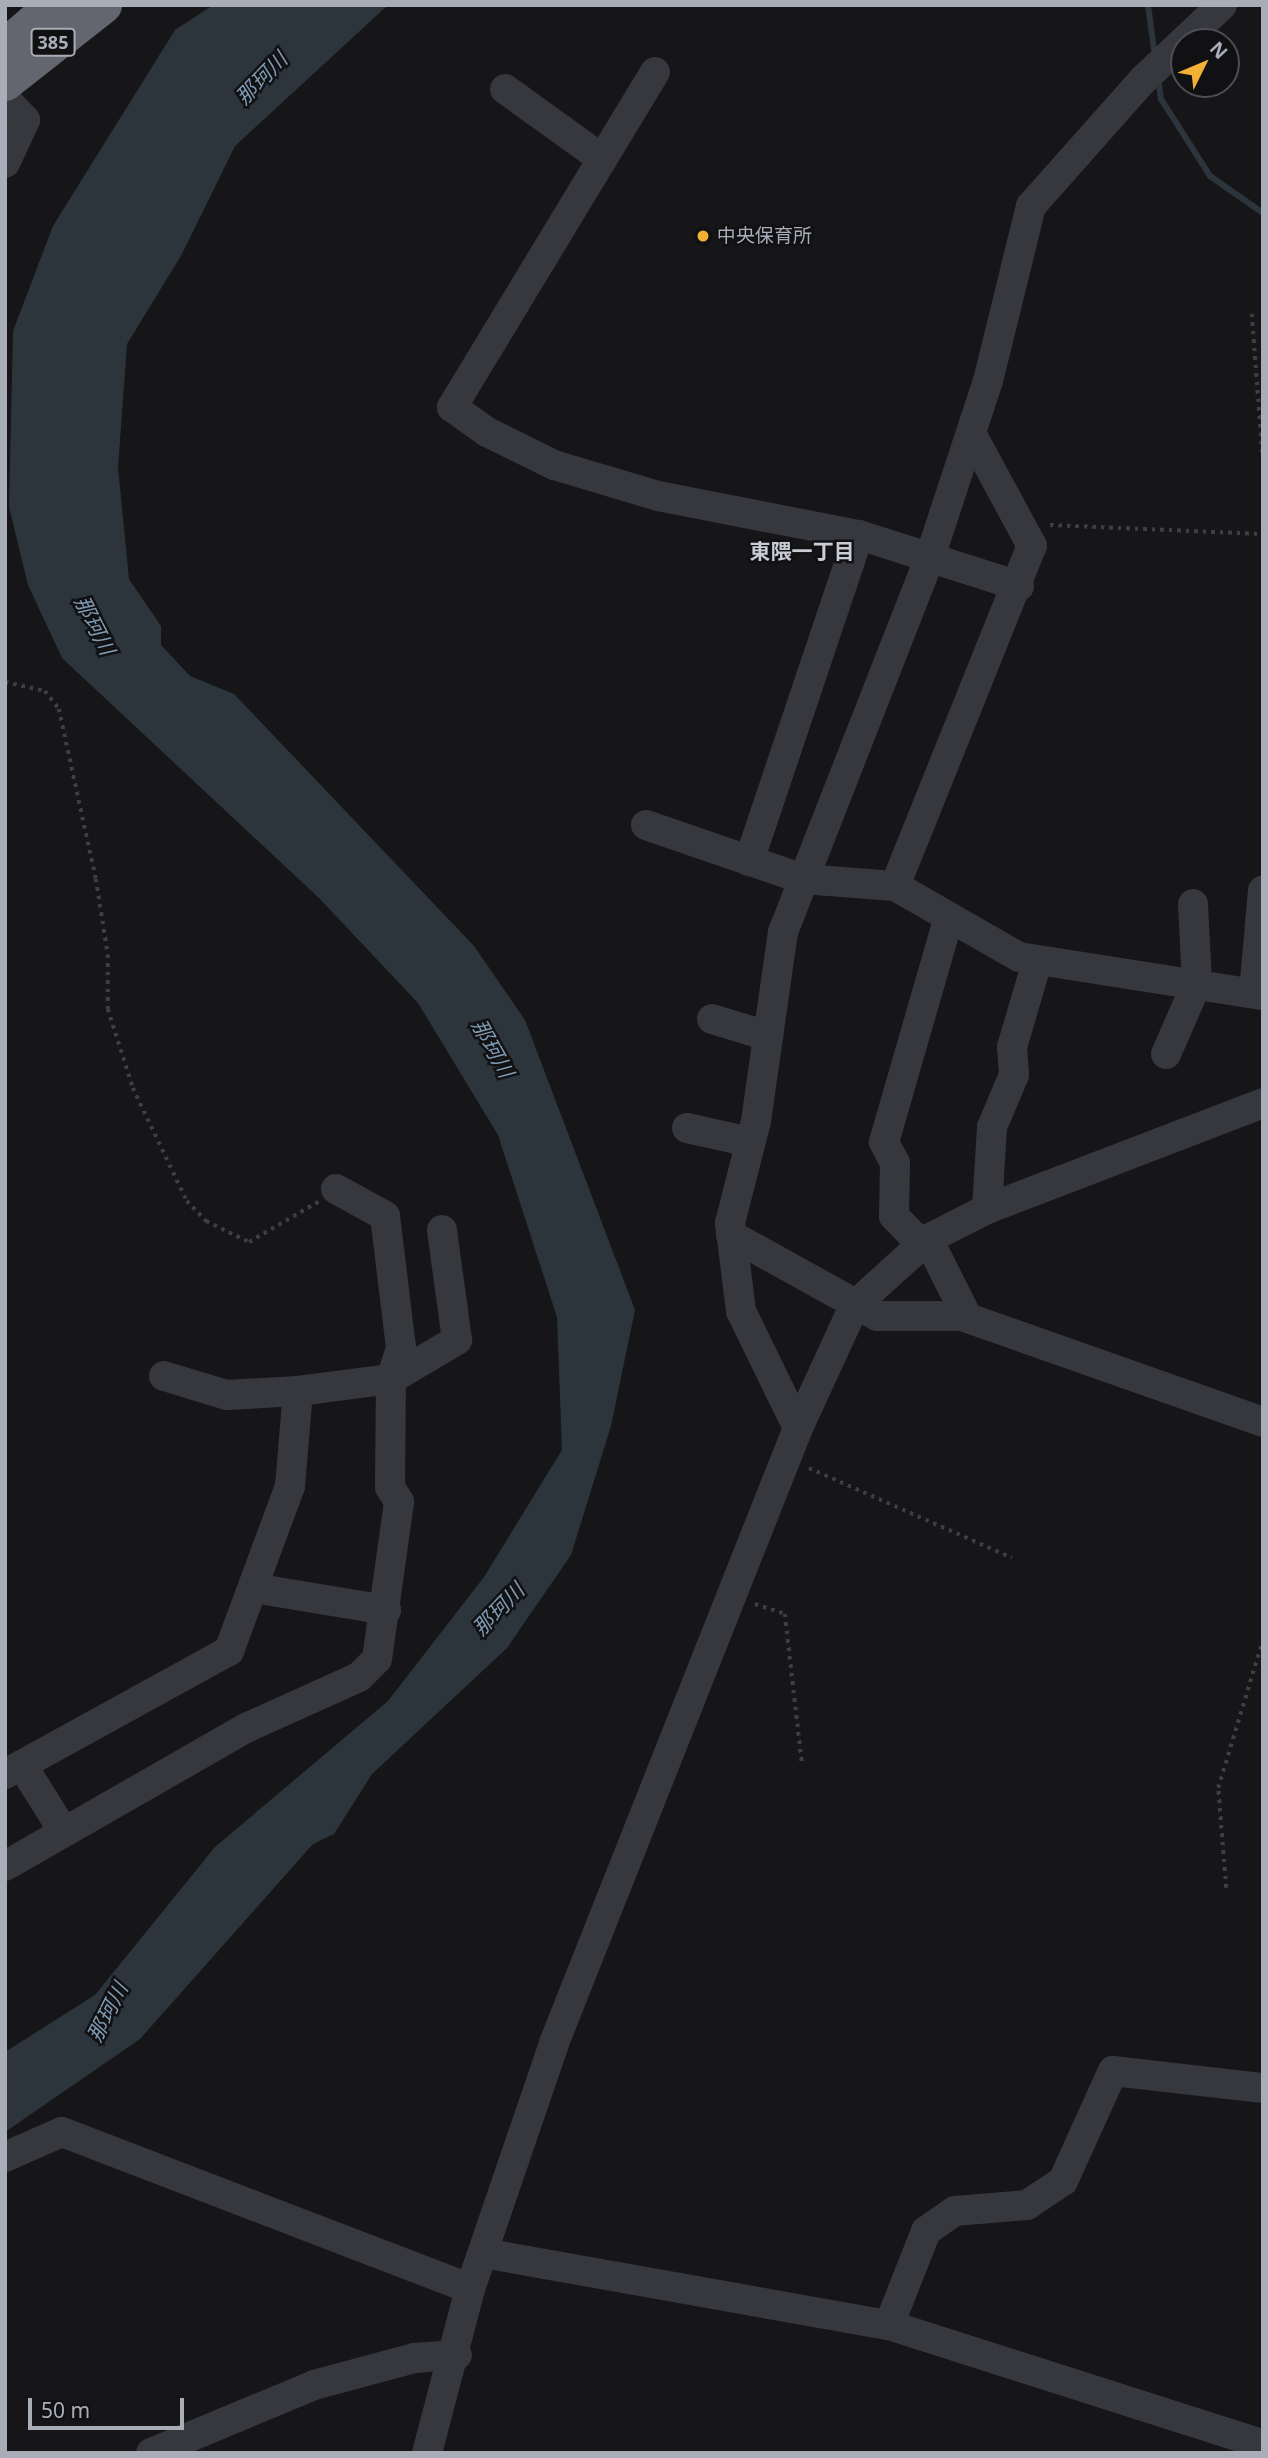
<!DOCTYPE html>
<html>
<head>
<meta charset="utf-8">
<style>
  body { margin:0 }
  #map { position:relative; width:1268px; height:2458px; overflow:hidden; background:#161618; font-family:"Noto Sans","Noto Sans JP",sans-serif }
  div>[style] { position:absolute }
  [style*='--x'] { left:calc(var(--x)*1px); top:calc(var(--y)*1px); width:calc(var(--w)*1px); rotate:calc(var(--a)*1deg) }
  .water>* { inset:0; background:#2c353c }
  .stream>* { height:6px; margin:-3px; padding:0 3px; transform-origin:3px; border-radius:3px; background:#2c353c }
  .path>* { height:3.5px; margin-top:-1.75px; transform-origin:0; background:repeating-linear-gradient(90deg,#3d3f44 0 3.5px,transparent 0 8.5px) }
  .minor>* { height:30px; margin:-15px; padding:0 15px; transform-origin:15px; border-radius:15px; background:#37383d }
  .highway>* { height:38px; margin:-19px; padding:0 19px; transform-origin:19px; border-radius:19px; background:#63666e }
  .dots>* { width:19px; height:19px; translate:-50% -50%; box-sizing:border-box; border:4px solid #111113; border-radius:50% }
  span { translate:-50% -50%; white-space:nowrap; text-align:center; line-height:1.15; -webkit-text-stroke:5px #111113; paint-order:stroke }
  .shield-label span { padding:2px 5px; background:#111113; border:2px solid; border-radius:5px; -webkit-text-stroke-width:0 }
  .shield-label { font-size:18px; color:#a8adb8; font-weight:700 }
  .poi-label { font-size:19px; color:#a8adb8 }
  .left { translate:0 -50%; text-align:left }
  .water-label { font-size:21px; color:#7f9bb3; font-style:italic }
  .neighbourhood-label { font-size:21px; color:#c9ccd4; font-weight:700 }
  .frame { position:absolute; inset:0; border:7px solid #a8adb8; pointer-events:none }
  .north { position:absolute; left:1170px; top:28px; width:70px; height:70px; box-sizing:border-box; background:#111113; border:2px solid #4d4f55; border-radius:50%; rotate:47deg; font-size:19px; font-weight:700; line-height:28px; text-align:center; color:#a8adb8 }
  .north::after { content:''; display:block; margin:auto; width:24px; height:32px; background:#f2b134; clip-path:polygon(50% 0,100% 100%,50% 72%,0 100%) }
  .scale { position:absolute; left:28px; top:2398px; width:156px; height:32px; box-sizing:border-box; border:4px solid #a8adb8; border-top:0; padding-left:9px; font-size:21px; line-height:24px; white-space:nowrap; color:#a8adb8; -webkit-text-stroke:5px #111113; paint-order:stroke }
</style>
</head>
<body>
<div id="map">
  <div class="water">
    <div style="clip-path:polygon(213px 5px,388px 5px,235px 146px,182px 254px,127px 344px,118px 468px,129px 579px,161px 626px,161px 645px,190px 676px,234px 694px,474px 946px,525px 1020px,635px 1310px,611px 1426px,571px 1555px,507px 1648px,372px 1774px,334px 1834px,313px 1844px,140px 2039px,5px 2132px,5px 2052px,95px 1995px,215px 1847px,388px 1701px,484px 1577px,562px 1450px,557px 1317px,498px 1135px,418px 1003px,319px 898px,62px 658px,28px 585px,9px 507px,13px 331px,53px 226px,175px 30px)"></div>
  </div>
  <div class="stream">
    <div style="--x:1148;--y:5;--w:52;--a:82.3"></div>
    <div style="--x:1158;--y:78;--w:21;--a:82"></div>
    <div style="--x:1161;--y:99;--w:91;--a:57.5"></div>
    <div style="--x:1210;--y:176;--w:65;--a:34.9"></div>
  </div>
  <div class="path">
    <div style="--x:1252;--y:314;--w:145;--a:85.7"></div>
    <div style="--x:1050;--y:525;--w:213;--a:2.4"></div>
    <div style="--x:5;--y:682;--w:41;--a:12.7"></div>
    <div style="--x:45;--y:691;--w:23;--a:52"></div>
    <div style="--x:59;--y:709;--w:174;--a:77.7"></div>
    <div style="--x:96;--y:879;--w:77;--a:81"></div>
    <div style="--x:108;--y:955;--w:54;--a:90"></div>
    <div style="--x:108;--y:1009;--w:83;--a:72.4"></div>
    <div style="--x:133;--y:1088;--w:125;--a:64.5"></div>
    <div style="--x:187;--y:1201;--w:28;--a:46"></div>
    <div style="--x:206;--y:1221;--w:48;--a:26"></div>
    <div style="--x:249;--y:1242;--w:80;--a:-30.1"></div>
    <div style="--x:809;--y:1468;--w:222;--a:23.9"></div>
    <div style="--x:755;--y:1604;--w:32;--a:18"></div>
    <div style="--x:785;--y:1614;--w:150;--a:83.5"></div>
    <div style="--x:1226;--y:1888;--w:100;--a:-94.6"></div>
    <div style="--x:1218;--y:1788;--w:156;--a:-73.2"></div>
  </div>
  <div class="minor">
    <div style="--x:655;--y:72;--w:392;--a:121.2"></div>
    <div style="--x:452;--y:407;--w:43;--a:35.5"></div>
    <div style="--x:487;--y:432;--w:75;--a:26.2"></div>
    <div style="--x:554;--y:465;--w:109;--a:16.6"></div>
    <div style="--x:658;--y:496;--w:205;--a:11"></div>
    <div style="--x:859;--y:535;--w:168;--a:17.7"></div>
    <div style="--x:505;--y:89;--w:120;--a:35.8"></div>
    <div style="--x:5;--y:99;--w:29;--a:46"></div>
    <div style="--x:25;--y:120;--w:47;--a:114.9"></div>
    <div style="--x:646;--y:825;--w:166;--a:19"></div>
    <div style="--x:803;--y:879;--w:92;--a:4.4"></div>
    <div style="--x:895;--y:886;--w:143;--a:29.8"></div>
    <div style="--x:1019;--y:957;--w:247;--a:8.9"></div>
    <div style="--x:749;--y:861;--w:344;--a:-71.4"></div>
    <div style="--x:895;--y:886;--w:367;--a:-68.1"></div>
    <div style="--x:1032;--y:546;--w:128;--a:-118.4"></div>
    <div style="--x:1254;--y:993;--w:103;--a:-85"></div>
    <div style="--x:712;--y:1019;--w:59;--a:16.9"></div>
    <div style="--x:1166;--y:1054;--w:77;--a:-66.4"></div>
    <div style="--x:1197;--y:983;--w:79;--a:-92.9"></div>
    <div style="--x:687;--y:1128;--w:65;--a:12.5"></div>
    <div style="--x:987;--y:1209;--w:82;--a:-86.5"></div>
    <div style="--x:992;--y:1127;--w:56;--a:-67.1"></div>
    <div style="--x:1014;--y:1075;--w:28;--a:-94"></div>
    <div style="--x:1012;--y:1047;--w:89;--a:-73.6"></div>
    <div style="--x:731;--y:1235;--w:167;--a:29"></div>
    <div style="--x:877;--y:1316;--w:85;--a:0"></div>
    <div style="--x:962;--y:1316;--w:319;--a:19.4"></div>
    <div style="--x:928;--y:1239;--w:87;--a:63.4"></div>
    <div style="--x:921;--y:1244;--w:39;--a:-134"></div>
    <div style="--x:894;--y:1216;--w:53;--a:-88.9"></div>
    <div style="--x:895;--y:1163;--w:24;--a:-118"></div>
    <div style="--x:884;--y:1142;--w:234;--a:-73.9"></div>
    <div style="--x:164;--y:1376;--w:66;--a:16.8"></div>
    <div style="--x:227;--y:1395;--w:71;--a:-3.2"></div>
    <div style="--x:798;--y:1428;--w:134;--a:-65.3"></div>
    <div style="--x:854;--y:1306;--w:100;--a:-42.2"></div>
    <div style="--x:928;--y:1239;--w:66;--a:-27"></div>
    <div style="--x:987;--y:1209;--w:296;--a:-21"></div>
    <div style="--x:253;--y:1588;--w:135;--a:9.4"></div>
    <div style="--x:22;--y:1765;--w:75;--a:58"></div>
    <div style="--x:5;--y:1774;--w:256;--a:-28.8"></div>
    <div style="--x:229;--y:1651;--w:176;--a:-69.7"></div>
    <div style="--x:290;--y:1486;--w:95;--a:-85.2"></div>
    <div style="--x:298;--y:1391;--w:94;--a:-7.4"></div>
    <div style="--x:391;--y:1379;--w:33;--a:-72"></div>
    <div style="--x:401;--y:1348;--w:133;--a:-96.9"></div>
    <div style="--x:385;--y:1216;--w:56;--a:-151.1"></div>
    <div style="--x:5;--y:1866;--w:278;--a:-29.8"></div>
    <div style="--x:246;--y:1728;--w:124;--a:-24.3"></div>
    <div style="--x:359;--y:1677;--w:25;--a:-45"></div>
    <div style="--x:377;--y:1659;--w:159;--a:-82"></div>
    <div style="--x:399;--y:1502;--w:17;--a:-121"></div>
    <div style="--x:390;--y:1487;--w:108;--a:-89.5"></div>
    <div style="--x:391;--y:1379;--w:77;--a:-30.6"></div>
    <div style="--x:457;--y:1340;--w:111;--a:-97.8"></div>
    <div style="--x:5;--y:2157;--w:62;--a:-23.7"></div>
    <div style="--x:62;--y:2132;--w:437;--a:21"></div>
    <div style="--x:483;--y:2253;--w:412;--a:10.1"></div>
    <div style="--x:889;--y:2325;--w:392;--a:17.7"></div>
    <div style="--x:889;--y:2325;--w:101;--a:-68.5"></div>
    <div style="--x:926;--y:2231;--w:35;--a:-35"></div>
    <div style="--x:955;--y:2211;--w:72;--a:-4.8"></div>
    <div style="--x:1027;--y:2205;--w:43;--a:-33.7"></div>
    <div style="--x:1063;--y:2181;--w:121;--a:-65.6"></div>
    <div style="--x:1113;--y:2071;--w:151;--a:6.5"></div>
    <div style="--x:151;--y:2453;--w:177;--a:-22.6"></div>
    <div style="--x:314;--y:2385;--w:104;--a:-15.1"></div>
    <div style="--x:414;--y:2358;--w:43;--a:-4"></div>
    <div style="--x:427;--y:2453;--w:170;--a:-75.3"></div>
    <div style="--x:470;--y:2289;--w:260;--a:-71.1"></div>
    <div style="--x:554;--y:2043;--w:662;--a:-68.36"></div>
    <div style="--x:798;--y:1428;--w:130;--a:-116"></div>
    <div style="--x:741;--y:1311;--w:89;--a:-97.1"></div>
    <div style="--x:730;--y:1223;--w:105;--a:-75.7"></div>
    <div style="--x:756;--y:1121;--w:191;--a:-81.9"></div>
    <div style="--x:783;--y:932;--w:406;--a:-68.6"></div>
    <div style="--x:931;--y:554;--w:182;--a:-71.8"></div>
    <div style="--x:988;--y:381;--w:180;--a:-76.2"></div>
    <div style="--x:1031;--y:206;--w:169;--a:-48.4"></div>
    <div style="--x:1143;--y:80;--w:109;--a:-43.5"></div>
  </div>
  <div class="highway">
    <div style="--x:5;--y:48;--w:66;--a:-40.7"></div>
    <div style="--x:5;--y:82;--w:125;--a:-38.2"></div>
  </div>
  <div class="dots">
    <div style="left:703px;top:236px;background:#f2b134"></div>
  </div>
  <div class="shield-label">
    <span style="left:53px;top:42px">385</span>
  </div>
  <div class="poi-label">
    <span class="left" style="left:717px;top:236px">中央保育所</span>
  </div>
  <div class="water-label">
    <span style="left:261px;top:78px;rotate:-46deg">那珂川</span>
    <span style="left:95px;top:625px;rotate:63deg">那珂川</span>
    <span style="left:493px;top:1048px;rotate:61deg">那珂川</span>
    <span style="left:498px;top:1609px;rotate:-46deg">那珂川</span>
    <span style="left:107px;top:2012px;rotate:-63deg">那珂川</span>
  </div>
  <div class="neighbourhood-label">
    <span style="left:802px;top:551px">東隈一丁目</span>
  </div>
  <div class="frame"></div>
  <div class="north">N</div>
  <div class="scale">50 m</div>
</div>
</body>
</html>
